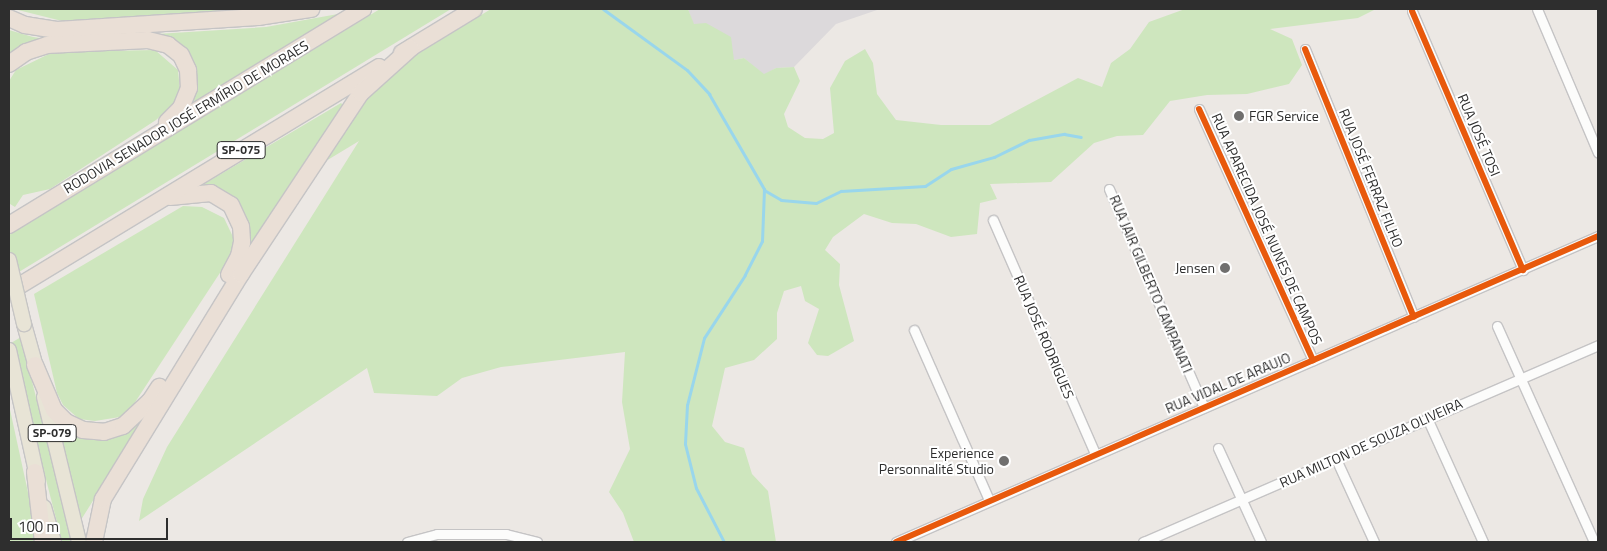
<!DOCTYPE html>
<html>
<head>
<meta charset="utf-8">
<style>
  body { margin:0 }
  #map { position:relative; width:1607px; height:551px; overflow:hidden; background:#ece8e4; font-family:"Titillium Web",sans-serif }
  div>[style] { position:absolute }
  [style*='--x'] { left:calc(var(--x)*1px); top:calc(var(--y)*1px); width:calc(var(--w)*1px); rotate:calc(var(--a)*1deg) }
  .industrial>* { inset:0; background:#dcd9db }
  .green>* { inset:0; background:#cee6be }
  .stream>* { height:3px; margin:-1.5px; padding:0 1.5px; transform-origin:1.5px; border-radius:1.5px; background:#99d6ec }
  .roads { filter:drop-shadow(1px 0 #c5c4c5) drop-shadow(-1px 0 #c5c4c5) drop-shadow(0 1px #c5c4c5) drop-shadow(0 -1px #c5c4c5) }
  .minor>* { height:9px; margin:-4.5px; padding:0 4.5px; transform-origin:4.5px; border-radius:4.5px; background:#fcfcfb }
  .primary>* { height:14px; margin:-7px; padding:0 7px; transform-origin:7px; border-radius:7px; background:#e8e4d6 }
  .motorway>* { height:16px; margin:-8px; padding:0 8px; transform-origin:8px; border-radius:8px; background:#eadfd6 }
  .bridges { filter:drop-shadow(1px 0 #c6c5c4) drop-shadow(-1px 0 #c6c5c4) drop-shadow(0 1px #c6c5c4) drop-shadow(0 -1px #c6c5c4) }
  .primary-bridge>* { height:14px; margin:-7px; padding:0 7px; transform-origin:7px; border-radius:7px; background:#e8e4d6 }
  .cycleway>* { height:6px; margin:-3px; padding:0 3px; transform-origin:3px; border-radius:3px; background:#e8590c }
  .dots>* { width:14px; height:14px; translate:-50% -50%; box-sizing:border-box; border:2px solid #fff; border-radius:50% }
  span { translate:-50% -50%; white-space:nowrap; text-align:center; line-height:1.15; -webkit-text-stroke:4px #fff; paint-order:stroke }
  .shield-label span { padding:1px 4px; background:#fff; border:1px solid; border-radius:4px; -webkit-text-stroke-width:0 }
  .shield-label { font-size:12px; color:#2e2e2e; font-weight:700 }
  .poi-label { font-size:14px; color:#2e2e2e }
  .left { translate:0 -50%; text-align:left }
  .right { translate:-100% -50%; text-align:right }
  .street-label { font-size:14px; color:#2e2e2e }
  .frame { position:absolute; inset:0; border:10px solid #2e2e2e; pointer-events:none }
  .scale { position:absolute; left:10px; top:518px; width:158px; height:22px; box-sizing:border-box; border:2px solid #2e2e2e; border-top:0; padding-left:6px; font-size:15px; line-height:18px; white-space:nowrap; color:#2e2e2e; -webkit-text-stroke:4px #fff; paint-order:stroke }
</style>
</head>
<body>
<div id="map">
  <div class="industrial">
    <div style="clip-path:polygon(688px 9px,880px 9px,836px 24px,794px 67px,776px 68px,764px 75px,744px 58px,734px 60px,693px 24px)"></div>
  </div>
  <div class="green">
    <div style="clip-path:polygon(14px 9px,271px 9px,62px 21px)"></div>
    <div style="clip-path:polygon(380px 9px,451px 9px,9px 278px,9px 235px)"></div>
    <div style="clip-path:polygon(491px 9px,688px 9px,694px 24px,706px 23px,731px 37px,734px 60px,744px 58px,764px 74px,776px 68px,794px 67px,800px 81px,784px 114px,788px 127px,805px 138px,823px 139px,834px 133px,830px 88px,845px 61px,865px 49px,873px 63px,877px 94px,896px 120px,941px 125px,990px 125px,1078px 78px,1102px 87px,1111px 63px,1130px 49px,1149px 22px,1185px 9px,1376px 9px,1358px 18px,1270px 29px,1292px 39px,1302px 65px,1289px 84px,1247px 94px,1207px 95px,1170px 101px,1143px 135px,1117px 136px,1094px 143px,1051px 182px,990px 184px,997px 199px,980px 203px,977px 234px,951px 237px,916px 224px,892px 223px,864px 214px,833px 237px,825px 250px,840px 264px,839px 285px,854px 341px,828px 356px,817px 355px,808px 343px,819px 309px,805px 301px,801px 286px,784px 291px,777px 313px,777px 339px,754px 360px,725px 368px,712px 426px,725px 442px,744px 448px,752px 474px,768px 491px,776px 542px,634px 542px,623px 513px,609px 492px,630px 449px,622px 402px,625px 352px,501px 367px,462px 378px,437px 396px,374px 393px,367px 368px,139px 521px,143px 499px,167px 447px,359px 141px,316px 167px,374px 90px,406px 61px)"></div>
    <div style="clip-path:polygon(338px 14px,191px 105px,197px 84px,193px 70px,141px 35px,266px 27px)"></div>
    <div style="clip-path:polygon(9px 30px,33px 37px,47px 39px,9px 62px)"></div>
    <div style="clip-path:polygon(155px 50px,178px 70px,180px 91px,173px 105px,156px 120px,50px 189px,23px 195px,15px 207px,10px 204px,9px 81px,16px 70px,53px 52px)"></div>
    <div style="clip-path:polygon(341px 103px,343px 105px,240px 267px,246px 229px,199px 187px)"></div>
    <div style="clip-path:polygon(183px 206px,202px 207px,224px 218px,234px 239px,233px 253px,126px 416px,95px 421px,79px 419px,63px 405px,57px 393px,34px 294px)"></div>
    <div style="clip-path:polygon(21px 337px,72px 542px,62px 542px,11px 343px)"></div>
    <div style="clip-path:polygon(155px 402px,79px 523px,58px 425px,84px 436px)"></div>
    <div style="clip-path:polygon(9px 405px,36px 529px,36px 542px,9px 542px)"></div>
  </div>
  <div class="stream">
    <div style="--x:603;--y:9;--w:104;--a:36"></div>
    <div style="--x:687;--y:70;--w:33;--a:47"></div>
    <div style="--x:709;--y:94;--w:110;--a:59.9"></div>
    <div style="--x:764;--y:189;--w:52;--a:92.2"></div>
    <div style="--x:762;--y:241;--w:38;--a:117"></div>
    <div style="--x:745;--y:275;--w:75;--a:123.1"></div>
    <div style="--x:704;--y:338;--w:69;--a:104.2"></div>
    <div style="--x:687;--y:405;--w:39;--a:93"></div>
    <div style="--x:685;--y:444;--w:45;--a:76"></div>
    <div style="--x:696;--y:488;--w:61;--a:62.6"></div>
    <div style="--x:764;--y:190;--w:20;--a:30"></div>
    <div style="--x:781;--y:200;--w:35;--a:5"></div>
    <div style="--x:816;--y:203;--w:28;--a:-26"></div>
    <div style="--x:841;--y:191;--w:84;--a:-3.4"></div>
    <div style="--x:925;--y:186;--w:31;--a:-33"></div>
    <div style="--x:951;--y:169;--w:45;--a:-15.6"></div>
    <div style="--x:994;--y:157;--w:39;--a:-26"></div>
    <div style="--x:1029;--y:140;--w:36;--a:-10"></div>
    <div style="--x:1064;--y:134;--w:17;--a:10"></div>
  </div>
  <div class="roads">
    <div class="minor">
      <div style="--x:1537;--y:9;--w:156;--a:67"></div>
      <div style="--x:1412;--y:11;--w:282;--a:66.8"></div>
      <div style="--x:1305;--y:49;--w:289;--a:67.9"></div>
      <div style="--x:1199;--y:109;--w:276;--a:65.6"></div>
      <div style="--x:1109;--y:189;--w:238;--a:66.5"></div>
      <div style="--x:993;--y:220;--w:255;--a:66.4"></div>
      <div style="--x:1497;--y:326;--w:237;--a:65.8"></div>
      <div style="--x:914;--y:330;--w:186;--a:66.2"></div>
      <div style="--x:1427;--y:418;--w:136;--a:65.7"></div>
      <div style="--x:1218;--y:448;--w:103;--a:65.4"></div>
      <div style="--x:1336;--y:459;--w:91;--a:65.4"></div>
      <div style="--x:407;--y:542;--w:31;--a:-15"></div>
      <div style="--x:437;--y:534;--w:69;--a:0"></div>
      <div style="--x:506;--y:534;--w:32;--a:14"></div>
      <div style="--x:896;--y:542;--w:766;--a:-23.55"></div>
      <div style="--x:1143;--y:542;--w:496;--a:-23.4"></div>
    </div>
    <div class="primary">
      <div style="--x:24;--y:324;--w:52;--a:74.4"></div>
      <div style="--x:9;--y:350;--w:134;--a:77.5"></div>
      <div style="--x:44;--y:397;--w:149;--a:76.4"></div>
      <div style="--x:44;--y:507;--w:36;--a:74"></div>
    </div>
    <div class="motorway">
      <div style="--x:9;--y:18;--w:17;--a:24"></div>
      <div style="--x:25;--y:25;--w:32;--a:9"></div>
      <div style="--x:57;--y:30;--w:201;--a:-3.7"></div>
      <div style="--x:258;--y:17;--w:54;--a:-8.6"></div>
      <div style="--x:402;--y:53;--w:84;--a:-31.4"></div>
      <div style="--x:9;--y:64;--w:21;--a:-35"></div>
      <div style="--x:26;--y:52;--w:22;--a:-18"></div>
      <div style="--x:47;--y:45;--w:101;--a:-2.8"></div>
      <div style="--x:148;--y:40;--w:21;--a:14"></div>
      <div style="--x:168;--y:45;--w:16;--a:38"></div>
      <div style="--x:181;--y:55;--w:17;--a:65"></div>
      <div style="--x:188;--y:70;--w:18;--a:87"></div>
      <div style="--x:189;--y:88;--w:22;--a:112"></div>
      <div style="--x:181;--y:108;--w:20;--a:135"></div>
      <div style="--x:170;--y:197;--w:41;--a:-5.6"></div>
      <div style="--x:211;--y:193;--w:23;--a:31"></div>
      <div style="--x:231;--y:205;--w:23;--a:65"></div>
      <div style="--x:241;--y:226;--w:16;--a:86"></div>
      <div style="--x:242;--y:242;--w:14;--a:102"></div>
      <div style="--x:239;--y:256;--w:21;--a:118"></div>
      <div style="--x:9;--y:225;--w:415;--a:-31.4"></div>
      <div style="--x:9;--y:292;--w:433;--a:-31.3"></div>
      <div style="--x:35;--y:365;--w:49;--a:67.1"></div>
      <div style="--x:54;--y:410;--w:17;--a:45"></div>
      <div style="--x:66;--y:422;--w:19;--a:25"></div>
      <div style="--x:83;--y:430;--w:21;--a:5"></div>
      <div style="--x:104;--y:432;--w:20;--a:-18"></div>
      <div style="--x:123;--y:426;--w:37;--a:-43"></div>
      <div style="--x:150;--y:401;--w:17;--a:-57"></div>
      <div style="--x:35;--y:472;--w:70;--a:83.5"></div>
      <div style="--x:94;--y:542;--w:44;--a:-78.2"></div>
      <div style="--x:103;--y:499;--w:264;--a:-58.5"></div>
      <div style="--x:241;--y:274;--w:217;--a:-56.5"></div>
      <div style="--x:361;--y:93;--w:67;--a:-42"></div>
    </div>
  </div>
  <div class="bridges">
    <div class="primary-bridge">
      <div style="--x:9;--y:260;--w:66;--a:76.8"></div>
    </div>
  </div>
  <div class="cycleway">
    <div style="--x:1412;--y:11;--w:282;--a:66.8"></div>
    <div style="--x:1305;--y:49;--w:289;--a:67.9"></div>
    <div style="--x:1199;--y:109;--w:276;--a:65.6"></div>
    <div style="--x:896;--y:542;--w:766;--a:-23.55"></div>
  </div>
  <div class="dots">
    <div style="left:1239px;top:116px;background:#706f6e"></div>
    <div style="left:1225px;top:268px;background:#706f6e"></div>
    <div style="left:1004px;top:461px;background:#706f6e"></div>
  </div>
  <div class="shield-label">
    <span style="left:241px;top:150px">SP-075</span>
    <span style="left:52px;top:433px">SP-079</span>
  </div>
  <div class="poi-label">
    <span class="left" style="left:1249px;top:116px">FGR Service</span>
    <span class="right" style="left:1215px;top:268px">Jensen</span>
    <span class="right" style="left:994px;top:461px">Experience<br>Personnalité Studio</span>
  </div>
  <div class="street-label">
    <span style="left:186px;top:117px;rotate:-31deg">RODOVIA SENADOR JOSÉ ERMÍRIO DE MORAES</span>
    <span style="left:1479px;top:135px;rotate:67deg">RUA JOSÉ TOSI</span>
    <span style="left:1371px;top:178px;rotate:68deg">RUA JOSÉ FERRAZ FILHO</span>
    <span style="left:1267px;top:229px;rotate:66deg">RUA APARECIDA JOSÉ NUNES DE CAMPOS</span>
    <span style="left:1151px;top:284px;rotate:67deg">RUA JAIR GILBERTO CAMPANATI</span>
    <span style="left:1044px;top:337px;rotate:67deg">RUA JOSÉ RODRIGUES</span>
    <span style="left:1228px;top:383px;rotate:-23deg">RUA VIDAL DE ARAUJO</span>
    <span style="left:1371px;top:443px;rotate:-24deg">RUA MILTON DE SOUZA OLIVEIRA</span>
  </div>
  <div class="frame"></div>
  <div class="scale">100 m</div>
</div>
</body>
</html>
